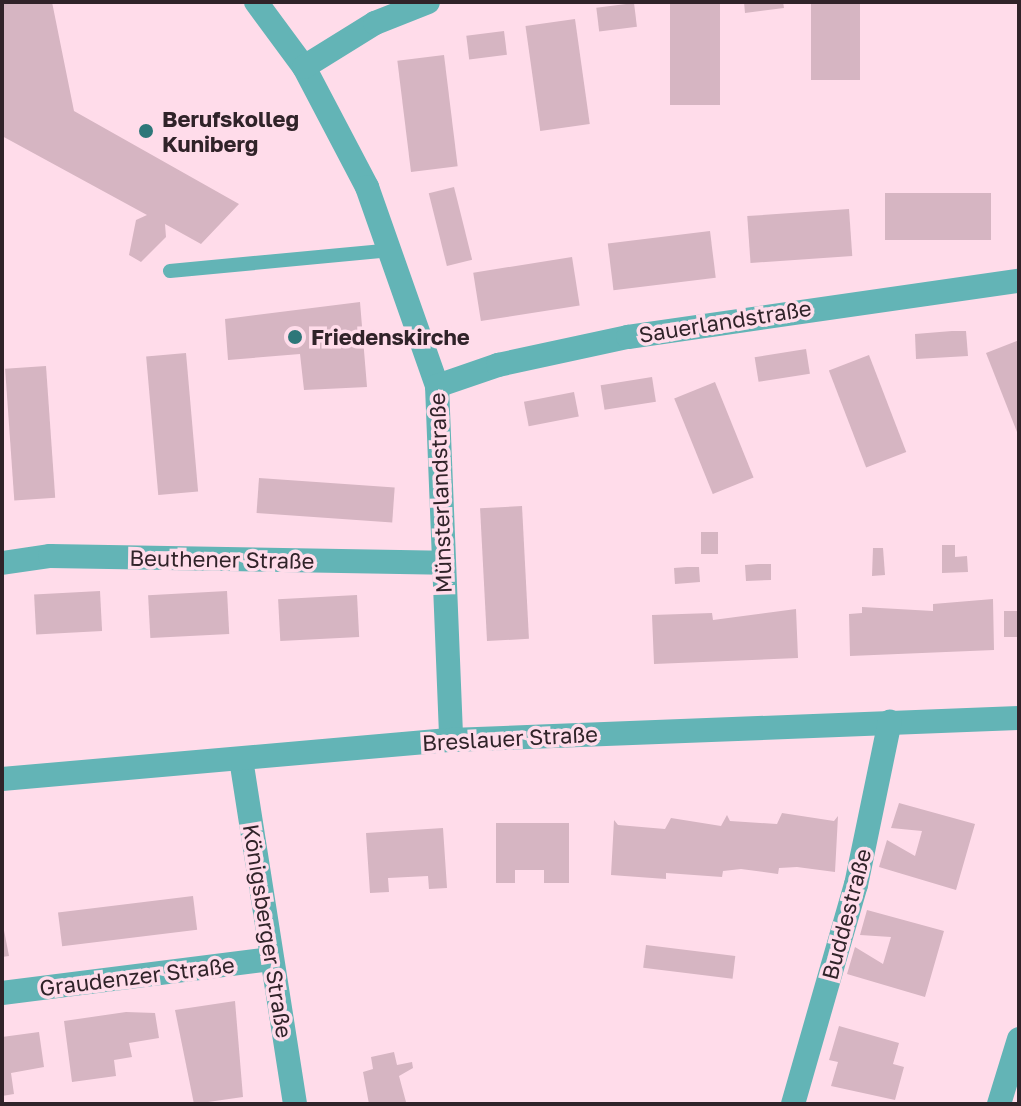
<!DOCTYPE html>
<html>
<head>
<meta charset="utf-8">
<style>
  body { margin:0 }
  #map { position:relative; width:1021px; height:1106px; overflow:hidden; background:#ffdcea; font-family:"Golos Text",sans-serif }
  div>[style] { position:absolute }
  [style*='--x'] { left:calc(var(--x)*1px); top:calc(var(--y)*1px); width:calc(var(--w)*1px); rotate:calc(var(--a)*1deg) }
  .building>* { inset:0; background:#d6b5c2; transform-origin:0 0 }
  .service>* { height:14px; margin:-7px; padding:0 7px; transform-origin:7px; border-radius:7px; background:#63b4b6 }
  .minor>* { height:24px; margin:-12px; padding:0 12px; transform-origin:12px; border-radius:12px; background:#63b4b6 }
  .dots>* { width:22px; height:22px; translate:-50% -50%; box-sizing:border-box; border:4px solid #ffdcea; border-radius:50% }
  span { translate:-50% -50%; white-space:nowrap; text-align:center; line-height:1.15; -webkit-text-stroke:7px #ffdcea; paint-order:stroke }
  .poi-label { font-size:22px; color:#302329; font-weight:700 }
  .left { translate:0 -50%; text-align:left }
  .street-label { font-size:22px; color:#302329 }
  .frame { position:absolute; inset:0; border:4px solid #302329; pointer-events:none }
</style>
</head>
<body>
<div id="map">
  <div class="building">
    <div style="clip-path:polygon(2px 2px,52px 2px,74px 111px,239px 204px,201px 244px,165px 224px,166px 237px,141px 262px,129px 255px,136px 220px,147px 215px,2px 136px)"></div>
    <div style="left:670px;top:2px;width:50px;height:103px"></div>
    <div style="clip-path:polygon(744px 2px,783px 2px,784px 8px,745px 13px)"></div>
    <div style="left:811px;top:2px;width:49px;height:78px"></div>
    <div style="left:634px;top:3px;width:24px;height:38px;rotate:83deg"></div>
    <div style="left:575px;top:19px;width:106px;height:50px;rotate:82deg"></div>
    <div style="left:504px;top:31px;width:24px;height:38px;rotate:83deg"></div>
    <div style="left:444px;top:55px;width:112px;height:47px;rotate:83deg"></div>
    <div style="left:454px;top:187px;width:75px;height:26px;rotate:76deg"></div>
    <div style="left:885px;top:193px;width:106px;height:47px"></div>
    <div style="left:849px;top:209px;width:47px;height:102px;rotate:86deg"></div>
    <div style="left:710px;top:231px;width:47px;height:103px;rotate:83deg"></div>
    <div style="left:572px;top:257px;width:49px;height:100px;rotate:81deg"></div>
    <div style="clip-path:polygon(360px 302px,367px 387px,304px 390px,300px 354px,228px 360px,225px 319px)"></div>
    <div style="clip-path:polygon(952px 331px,966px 331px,968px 356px,916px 359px,915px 334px)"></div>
    <div style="clip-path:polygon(1019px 340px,1019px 437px,986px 353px)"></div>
    <div style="left:806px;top:349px;width:25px;height:52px;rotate:81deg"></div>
    <div style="left:186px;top:353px;width:139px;height:40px;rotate:85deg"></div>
    <div style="left:869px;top:355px;width:104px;height:43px;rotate:69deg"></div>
    <div style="left:46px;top:366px;width:132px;height:41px;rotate:86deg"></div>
    <div style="left:652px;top:377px;width:25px;height:52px;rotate:81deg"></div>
    <div style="left:715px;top:382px;width:103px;height:44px;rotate:68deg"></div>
    <div style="left:574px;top:392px;width:25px;height:51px;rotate:79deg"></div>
    <div style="left:259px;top:478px;width:136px;height:35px;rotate:4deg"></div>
    <div style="left:522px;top:506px;width:133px;height:42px;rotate:87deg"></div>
    <div style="left:718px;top:532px;width:22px;height:17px;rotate:90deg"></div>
    <div style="clip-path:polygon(942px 545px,955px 545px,955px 557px,967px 556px,968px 572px,942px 573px)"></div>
    <div style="clip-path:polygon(873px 548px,883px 548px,885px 575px,872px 576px)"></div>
    <div style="clip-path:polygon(758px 564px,771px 564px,771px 580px,746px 581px,745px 565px)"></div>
    <div style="clip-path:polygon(687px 567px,699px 567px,700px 582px,675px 584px,674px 568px)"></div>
    <div style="left:100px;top:591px;width:40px;height:66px;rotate:87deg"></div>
    <div style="left:227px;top:591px;width:43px;height:79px;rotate:87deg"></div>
    <div style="left:357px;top:595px;width:42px;height:79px;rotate:87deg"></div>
    <div style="clip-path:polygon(993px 599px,994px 650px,850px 656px,849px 614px,862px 613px,862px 607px,933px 611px,933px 604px)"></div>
    <div style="clip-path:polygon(796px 609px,798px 658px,654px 664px,652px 615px,712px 613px,713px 620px)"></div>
    <div style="left:1019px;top:611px;width:26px;height:15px;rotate:90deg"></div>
    <div style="clip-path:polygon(899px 803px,975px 824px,956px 890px,879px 867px,887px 840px,915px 856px,922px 831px,891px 828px)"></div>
    <div style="clip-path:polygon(782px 813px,834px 821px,838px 816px,835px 872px,797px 867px,779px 868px,778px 874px,741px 869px,723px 871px,722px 877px,666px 873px,666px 879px,611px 875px,614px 820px,618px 825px,665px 829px,671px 818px,721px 826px,727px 815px,730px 821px,777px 824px)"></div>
    <div style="clip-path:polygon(496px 823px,569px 823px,569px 883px,544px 883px,544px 870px,515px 870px,515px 883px,496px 883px)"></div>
    <div style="clip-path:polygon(443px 828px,447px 888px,429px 889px,428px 876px,388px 878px,389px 892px,370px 893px,366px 833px)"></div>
    <div style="left:193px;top:896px;width:34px;height:136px;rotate:83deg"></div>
    <div style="clip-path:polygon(867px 910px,944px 931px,925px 997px,847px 974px,855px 947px,883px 964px,891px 937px,860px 935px)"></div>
    <div style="clip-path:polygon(2px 920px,9px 956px,2px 957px)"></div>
    <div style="left:646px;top:945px;width:90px;height:23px;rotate:7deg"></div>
    <div style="clip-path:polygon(235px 1001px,243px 1097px,194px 1104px,175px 1010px)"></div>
    <div style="clip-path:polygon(126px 1012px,155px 1013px,159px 1038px,129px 1043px,132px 1057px,114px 1060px,116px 1076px,72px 1082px,64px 1021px)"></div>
    <div style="clip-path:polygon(839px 1026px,899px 1043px,893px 1064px,904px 1067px,895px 1100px,831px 1086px,838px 1062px,829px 1060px)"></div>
    <div style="clip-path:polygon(39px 1032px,44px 1067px,11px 1073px,14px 1094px,2px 1096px,2px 1037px)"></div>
    <div style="clip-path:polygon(394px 1052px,397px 1065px,412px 1062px,413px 1068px,399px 1076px,406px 1102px,369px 1104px,363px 1072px,373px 1069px,371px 1057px)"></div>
  </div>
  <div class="service">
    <div style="--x:170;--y:271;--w:222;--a:-5.4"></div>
  </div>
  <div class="minor">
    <div style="--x:256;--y:2;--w:81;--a:53.6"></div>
    <div style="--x:304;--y:67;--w:136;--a:62.3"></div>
    <div style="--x:367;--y:187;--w:211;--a:70.6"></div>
    <div style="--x:437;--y:386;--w:354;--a:87.7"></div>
    <div style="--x:304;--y:67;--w:84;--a:-31.8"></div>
    <div style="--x:375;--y:23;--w:57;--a:-21.6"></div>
    <div style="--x:437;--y:386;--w:65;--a:-19"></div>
    <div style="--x:498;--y:365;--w:133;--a:-12.2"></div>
    <div style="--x:628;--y:337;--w:395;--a:-8.2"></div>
    <div style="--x:2;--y:563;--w:49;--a:-8.3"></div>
    <div style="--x:50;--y:556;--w:393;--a:1"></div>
    <div style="--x:241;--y:759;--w:349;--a:81.1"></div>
    <div style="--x:2;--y:779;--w:451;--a:-5"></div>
    <div style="--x:451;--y:740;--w:568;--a:-2.22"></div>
    <div style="--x:2;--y:993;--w:271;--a:-7.2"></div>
    <div style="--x:793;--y:1104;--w:228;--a:-74"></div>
    <div style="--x:856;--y:885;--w:167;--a:-78.3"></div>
    <div style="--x:999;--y:1104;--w:68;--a:-72.9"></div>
  </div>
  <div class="dots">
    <div style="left:146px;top:131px;background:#2d7779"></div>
    <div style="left:295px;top:337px;background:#2d7779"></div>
  </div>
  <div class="poi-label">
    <span class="left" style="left:162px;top:131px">Berufskolleg<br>Kuniberg</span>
    <span class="left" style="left:311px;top:337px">Friedenskirche</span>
  </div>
  <div class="street-label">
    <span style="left:725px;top:321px;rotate:-9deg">Sauerlandstraße</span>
    <span style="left:440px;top:493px;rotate:-92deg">Münsterlandstraße</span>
    <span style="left:222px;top:559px;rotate:1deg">Beuthener Straße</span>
    <span style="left:510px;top:738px;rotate:-3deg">Breslauer Straße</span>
    <span style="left:846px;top:914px;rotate:-75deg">Buddestraße</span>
    <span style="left:268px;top:931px;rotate:81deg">Königsberger Straße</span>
    <span style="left:137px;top:976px;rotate:-7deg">Graudenzer Straße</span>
  </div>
  <div class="frame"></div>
</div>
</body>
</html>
